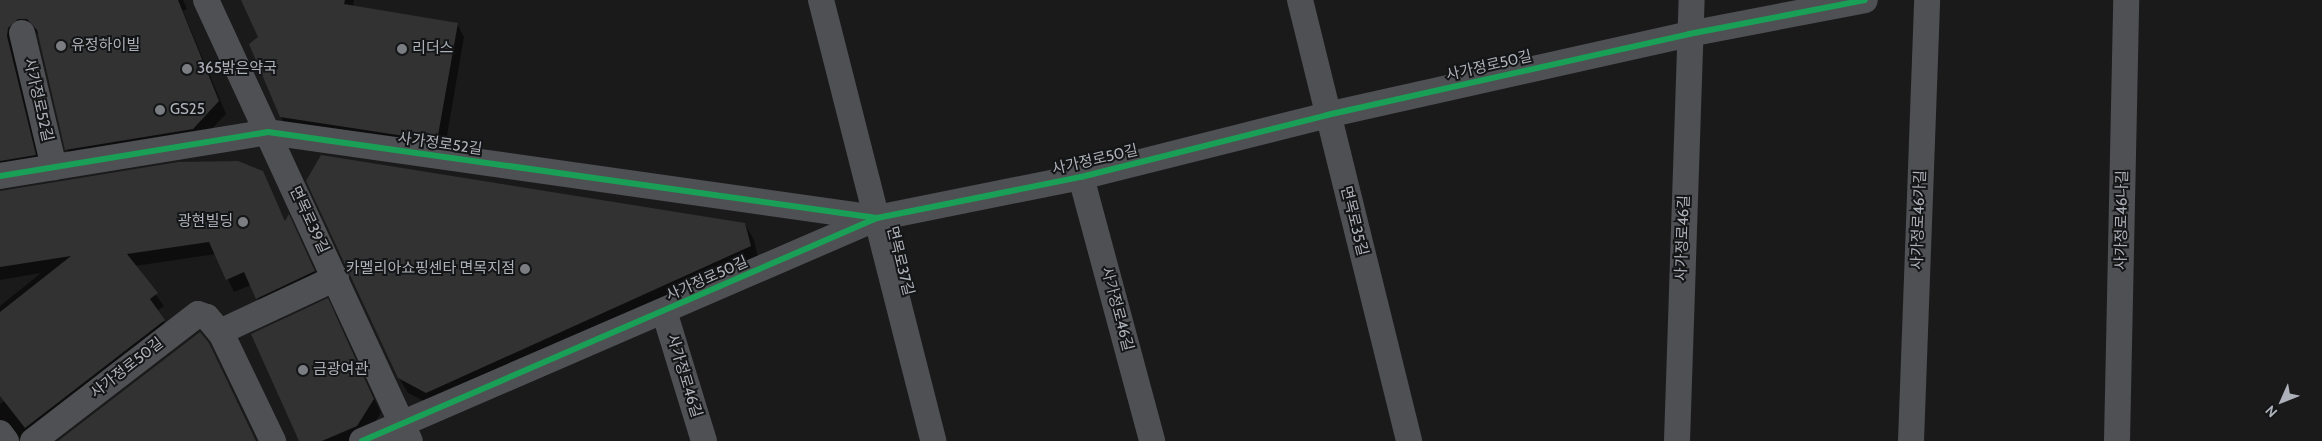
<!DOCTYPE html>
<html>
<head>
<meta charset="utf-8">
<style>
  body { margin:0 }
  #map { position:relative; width:2322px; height:441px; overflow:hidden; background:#1a1a1b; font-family:Cabin,"Noto Sans KR",sans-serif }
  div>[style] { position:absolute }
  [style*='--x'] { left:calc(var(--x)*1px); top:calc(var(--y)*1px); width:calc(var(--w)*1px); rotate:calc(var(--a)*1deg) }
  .shadow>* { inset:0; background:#0007 }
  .building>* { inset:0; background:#323233 }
  .minor>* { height:26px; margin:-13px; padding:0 13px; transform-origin:13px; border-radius:13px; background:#4f5053 }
  .cycleway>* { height:6px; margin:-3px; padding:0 3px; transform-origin:3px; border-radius:3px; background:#1a9f57 }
  .dots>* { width:14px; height:14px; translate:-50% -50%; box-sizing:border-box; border:2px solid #141516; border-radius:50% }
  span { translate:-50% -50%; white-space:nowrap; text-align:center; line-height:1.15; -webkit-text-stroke:4px #141516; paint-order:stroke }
  .poi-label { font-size:15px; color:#adb2ba }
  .left { translate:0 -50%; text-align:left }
  .right { translate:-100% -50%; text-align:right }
  .street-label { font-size:15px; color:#adb2ba }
  .north { position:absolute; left:2257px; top:376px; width:50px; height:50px; -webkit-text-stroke:4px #141516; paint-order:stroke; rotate:226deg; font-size:14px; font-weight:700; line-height:20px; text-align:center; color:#adb2ba }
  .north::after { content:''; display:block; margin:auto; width:18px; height:22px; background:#adb2ba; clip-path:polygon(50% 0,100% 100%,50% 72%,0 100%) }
</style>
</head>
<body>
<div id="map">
  <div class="shadow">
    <div style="clip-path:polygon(0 0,183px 0,187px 9px,183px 11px,226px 114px,200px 141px,74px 162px,67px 150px,39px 36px,35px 31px,42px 167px,0 176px)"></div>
    <div style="clip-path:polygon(242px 0,354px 0,353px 7px,457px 24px,464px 37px,444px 153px,288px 130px,281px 117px,260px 37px)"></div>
    <div style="clip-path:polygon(262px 172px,286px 222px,295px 228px,321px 284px,264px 310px,251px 285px,234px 292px,216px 254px,135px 266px,164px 306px,157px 311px,171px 333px,24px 441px,6px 430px,0 433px,0 404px,10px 396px,0 384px,0 306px,41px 273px,0 280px,0 191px)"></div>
    <div style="clip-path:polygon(745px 224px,754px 240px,759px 261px,436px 407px,408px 393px,399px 378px)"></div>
    <div style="clip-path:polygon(335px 313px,381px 413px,364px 439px,359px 441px,300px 441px)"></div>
    <div style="clip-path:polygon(208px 344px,256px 441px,60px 441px)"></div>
  </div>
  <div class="building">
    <div style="clip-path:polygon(0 0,178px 0,219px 101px,193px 129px,65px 150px,37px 30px,27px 19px,18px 19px,8px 28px,7px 36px,36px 155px,0 161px)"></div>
    <div style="clip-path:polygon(241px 0,345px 0,344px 4px,458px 23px,437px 141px,280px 117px,249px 44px,258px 37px)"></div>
    <div style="clip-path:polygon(321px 155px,745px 223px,751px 246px,426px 393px,398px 378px,306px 181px)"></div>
    <div style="clip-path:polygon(238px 161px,263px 171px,285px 221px,289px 214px,315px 271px,256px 299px,244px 272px,226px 280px,209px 242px,127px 254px,158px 293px,150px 299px,165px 320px,25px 428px,0 396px,0 312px,71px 256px,0 267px,0 191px,178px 162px)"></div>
    <div style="clip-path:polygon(328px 298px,374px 399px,357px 426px,322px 441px,299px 441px,251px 334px)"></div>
    <div style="clip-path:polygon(200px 332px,209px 343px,256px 441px,58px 441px)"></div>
  </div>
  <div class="minor">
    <div style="--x:206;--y:0;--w:486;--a:65.2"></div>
    <div style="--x:821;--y:0;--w:455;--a:75.7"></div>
    <div style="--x:1300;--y:0;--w:454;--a:76.1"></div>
    <div style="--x:22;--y:33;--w:138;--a:76.6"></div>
    <div style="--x:0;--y:176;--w:272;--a:-9.3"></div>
    <div style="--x:268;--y:132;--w:615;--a:8.04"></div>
    <div style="--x:1081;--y:177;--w:273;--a:74.9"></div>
    <div style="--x:664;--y:311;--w:136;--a:72.9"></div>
    <div style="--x:220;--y:332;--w:128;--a:-25"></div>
    <div style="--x:0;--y:433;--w:10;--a:53"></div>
    <div style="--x:33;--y:441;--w:208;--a:-37.6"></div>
    <div style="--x:198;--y:314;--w:9;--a:18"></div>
    <div style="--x:207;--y:317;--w:23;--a:50"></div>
    <div style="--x:222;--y:335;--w:118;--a:64.3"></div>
    <div style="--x:362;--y:441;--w:561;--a:-23.41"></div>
    <div style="--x:877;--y:218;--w:208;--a:-11.4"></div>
    <div style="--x:1081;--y:177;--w:254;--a:-14.1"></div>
    <div style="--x:1327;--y:115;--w:371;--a:-12.6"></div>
    <div style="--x:1689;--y:34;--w:179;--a:-10.9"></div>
    <div style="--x:1677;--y:441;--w:441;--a:-88.1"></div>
    <div style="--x:1911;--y:441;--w:441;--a:-87.9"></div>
    <div style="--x:2117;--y:441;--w:441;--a:-88.8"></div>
  </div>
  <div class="cycleway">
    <div style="--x:0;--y:176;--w:272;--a:-9.3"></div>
    <div style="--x:268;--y:132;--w:615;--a:8.04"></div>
    <div style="--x:362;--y:441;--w:561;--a:-23.41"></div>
    <div style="--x:877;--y:218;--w:208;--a:-11.4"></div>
    <div style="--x:1081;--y:177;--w:254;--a:-14.1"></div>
    <div style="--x:1327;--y:115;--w:371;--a:-12.6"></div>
    <div style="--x:1689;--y:34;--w:179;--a:-10.9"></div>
  </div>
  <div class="dots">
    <div style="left:61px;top:46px;background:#7a7d82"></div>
    <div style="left:402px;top:49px;background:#7a7d82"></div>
    <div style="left:187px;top:69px;background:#7a7d82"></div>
    <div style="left:160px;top:110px;background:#7a7d82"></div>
    <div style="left:243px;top:222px;background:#7a7d82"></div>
    <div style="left:525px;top:269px;background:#7a7d82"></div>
    <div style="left:303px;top:370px;background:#7a7d82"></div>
  </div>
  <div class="poi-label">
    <span class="left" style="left:71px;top:46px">유정하이빌</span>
    <span class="left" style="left:412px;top:49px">리더스</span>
    <span class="left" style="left:197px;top:69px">365밝은약국</span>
    <span class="left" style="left:170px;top:110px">GS25</span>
    <span class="right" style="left:233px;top:222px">광현빌딩</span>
    <span class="right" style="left:515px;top:269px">카멜리아쇼핑센타 면목지점</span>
    <span class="left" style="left:313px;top:370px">금광여관</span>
  </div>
  <div class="street-label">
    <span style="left:1489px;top:66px;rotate:-13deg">사가정로50길</span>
    <span style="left:38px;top:100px;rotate:77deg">사가정로52길</span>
    <span style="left:440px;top:144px;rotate:8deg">사가정로52길</span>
    <span style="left:1095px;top:160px;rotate:-13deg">사가정로50길</span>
    <span style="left:309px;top:220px;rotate:65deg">면목로39길</span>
    <span style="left:1919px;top:220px;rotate:-88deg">사가정로46가길</span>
    <span style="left:2122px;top:220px;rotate:-89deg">사가정로46나길</span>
    <span style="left:1354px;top:221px;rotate:76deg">면목로35길</span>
    <span style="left:1683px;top:238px;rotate:-88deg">사가정로46길</span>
    <span style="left:900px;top:261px;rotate:76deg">면목로37길</span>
    <span style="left:707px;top:279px;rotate:-24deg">사가정로50길</span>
    <span style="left:1117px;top:309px;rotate:75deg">사가정로46길</span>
    <span style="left:127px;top:368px;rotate:-38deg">사가정로50길</span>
    <span style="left:684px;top:376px;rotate:73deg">사가정로46길</span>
  </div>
  <div class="north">N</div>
</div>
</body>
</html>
